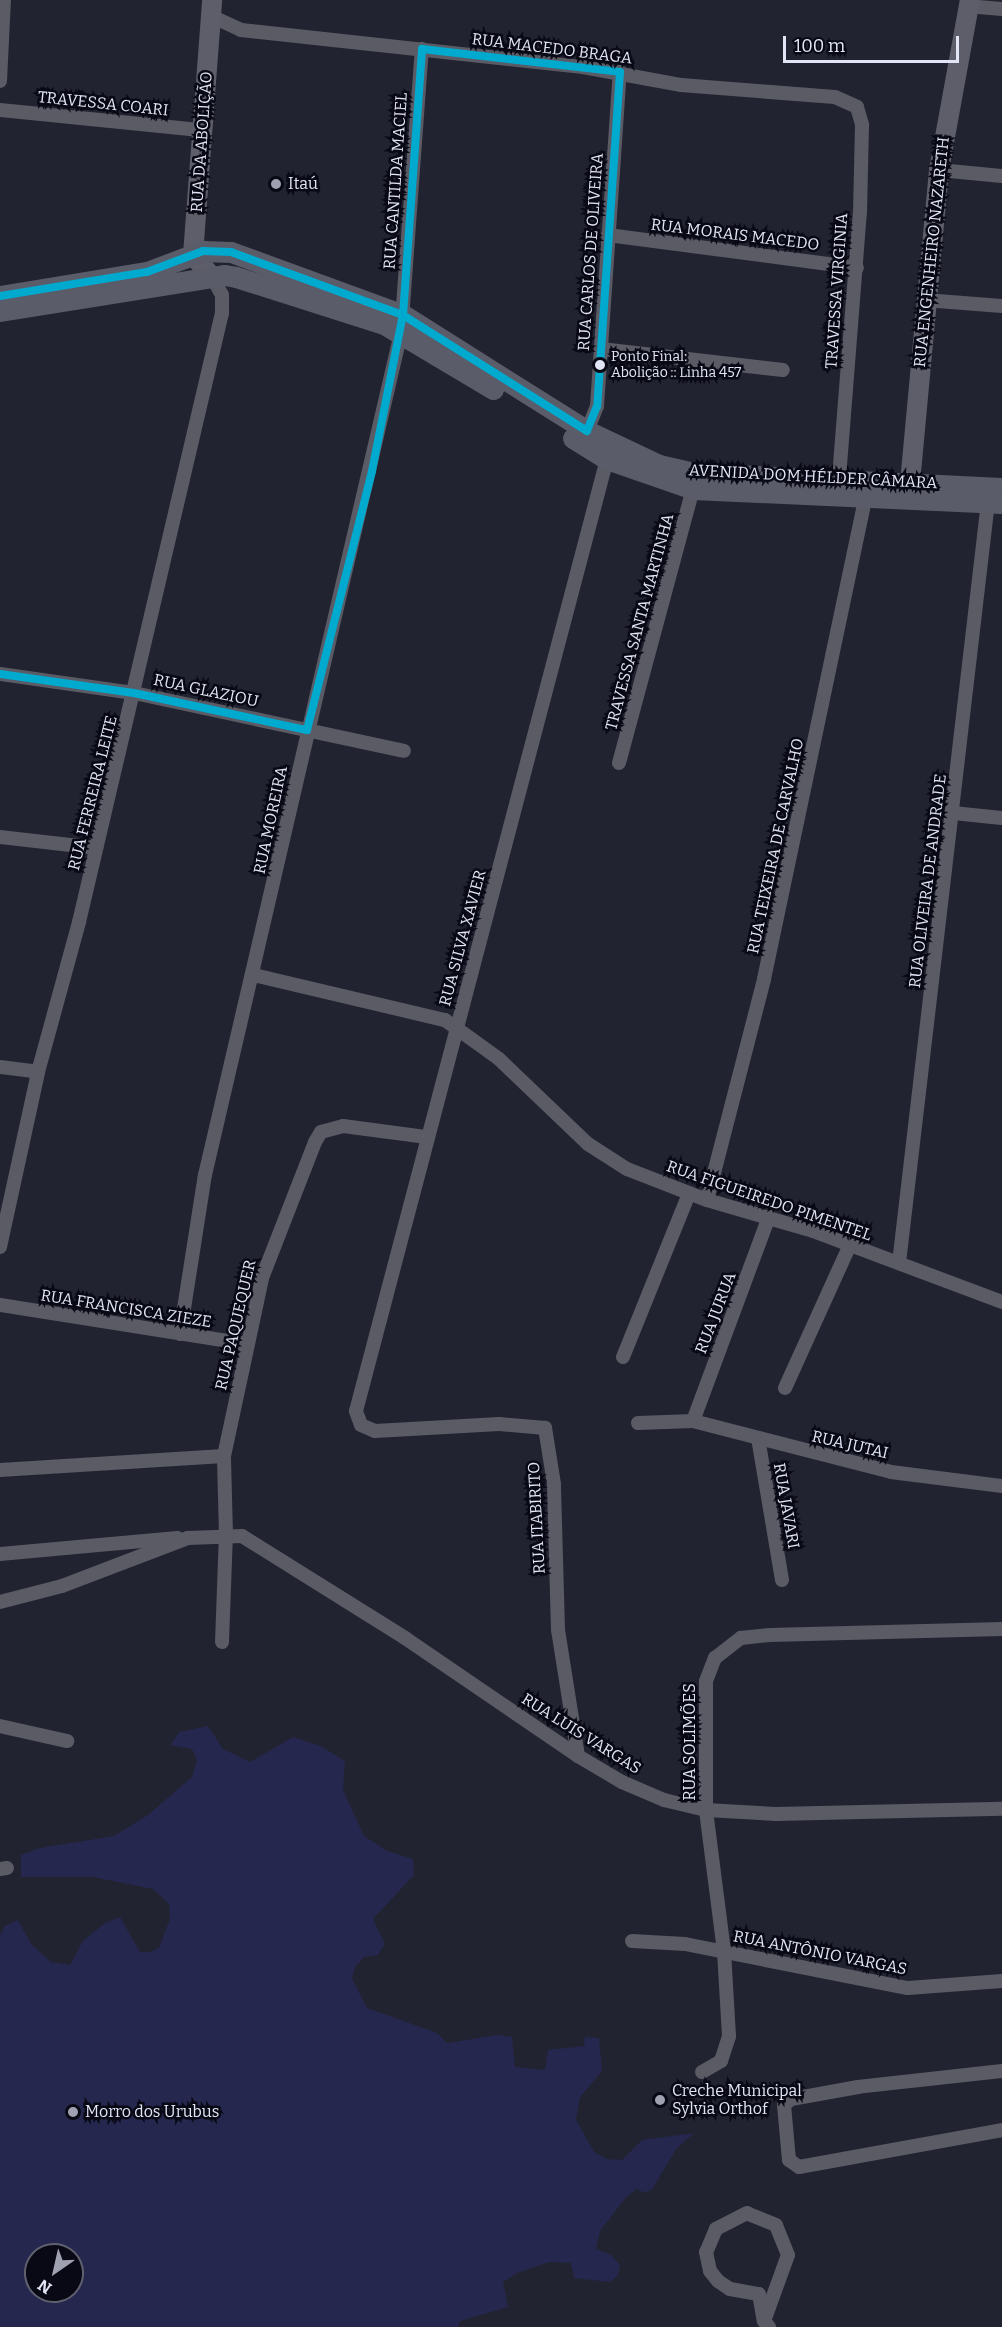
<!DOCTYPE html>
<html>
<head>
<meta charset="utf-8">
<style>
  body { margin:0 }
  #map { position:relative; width:1002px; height:2327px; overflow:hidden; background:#222331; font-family:Bitter,serif }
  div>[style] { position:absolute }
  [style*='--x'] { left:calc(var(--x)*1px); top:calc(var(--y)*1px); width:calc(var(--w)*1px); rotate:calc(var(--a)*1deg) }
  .green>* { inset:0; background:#26274e }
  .street>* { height:14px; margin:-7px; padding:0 7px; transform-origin:7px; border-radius:7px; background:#5a5b65 }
  .secondary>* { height:20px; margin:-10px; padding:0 10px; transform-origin:10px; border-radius:10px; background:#5d5e6a }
  .primary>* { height:21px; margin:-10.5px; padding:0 10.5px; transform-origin:10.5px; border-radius:10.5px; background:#5b5c69 }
  .bus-1>* { height:8px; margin:-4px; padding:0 4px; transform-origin:4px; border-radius:4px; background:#00a9ce }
  .dots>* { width:16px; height:16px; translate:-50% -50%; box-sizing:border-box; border:3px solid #080914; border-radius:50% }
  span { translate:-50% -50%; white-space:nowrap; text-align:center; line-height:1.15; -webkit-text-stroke:5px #080914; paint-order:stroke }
  .bus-label { font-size:14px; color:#e2e5f6 }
  .left { translate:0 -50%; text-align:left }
  .street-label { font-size:16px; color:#e2e5f6 }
  .poi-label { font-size:16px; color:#e2e5f6 }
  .north { position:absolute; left:24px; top:2243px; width:60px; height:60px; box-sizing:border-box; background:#080914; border:2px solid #5f616e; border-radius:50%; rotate:214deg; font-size:16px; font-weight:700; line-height:24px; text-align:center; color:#e2e5f6 }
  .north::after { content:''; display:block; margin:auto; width:21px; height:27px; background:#9fa1b1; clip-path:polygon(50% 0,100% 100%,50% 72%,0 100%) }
  .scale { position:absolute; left:783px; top:36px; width:176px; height:27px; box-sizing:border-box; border:3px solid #e2e5f6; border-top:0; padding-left:8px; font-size:18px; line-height:21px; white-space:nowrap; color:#e2e5f6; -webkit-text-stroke:4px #080914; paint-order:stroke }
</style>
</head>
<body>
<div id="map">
  <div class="green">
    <div style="clip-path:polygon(evenodd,208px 1726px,223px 1749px,250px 1762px,293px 1737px,320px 1746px,345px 1761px,343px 1790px,364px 1836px,387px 1851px,413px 1859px,414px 1875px,373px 1919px,385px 1944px,378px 1955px,364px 1957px,355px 1967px,352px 1979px,367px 2008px,437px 2033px,447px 2043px,498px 2035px,512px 2037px,515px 2067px,545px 2070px,548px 2050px,584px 2046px,585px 2037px,599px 2038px,602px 2071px,580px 2097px,576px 2120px,594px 2152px,607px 2159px,622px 2160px,642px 2140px,694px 2133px,677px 2148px,652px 2189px,645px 2193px,637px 2189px,627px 2196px,600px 2231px,596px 2249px,611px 2255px,620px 2265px,618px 2275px,610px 2282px,574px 2278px,571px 2263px,549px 2262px,517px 2273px,503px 2282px,508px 2307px,460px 2321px,458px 2327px,0 2327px,0 1935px,5px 1926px,18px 1920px,31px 1944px,51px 1962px,70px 1965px,83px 1941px,105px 1923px,120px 1917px,140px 1952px,149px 1952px,159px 1948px,170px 1919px,169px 1904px,153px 1889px,93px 1877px,21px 1877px,21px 1855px,40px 1848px,114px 1836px,148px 1815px,192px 1777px,197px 1760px,192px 1749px,170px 1745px,180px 1732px,208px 1726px,36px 2255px,72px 2255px,72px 2291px,36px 2291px,36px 2255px)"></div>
  </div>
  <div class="street">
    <div style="--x:967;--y:6;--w:35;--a:5"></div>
    <div style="--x:211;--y:16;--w:33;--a:25"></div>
    <div style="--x:241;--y:30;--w:344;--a:6.2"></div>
    <div style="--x:583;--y:67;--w:100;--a:10.4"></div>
    <div style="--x:681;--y:85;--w:154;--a:4.5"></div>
    <div style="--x:835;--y:97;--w:24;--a:24"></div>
    <div style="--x:857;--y:107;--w:19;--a:74"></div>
    <div style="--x:862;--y:125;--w:86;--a:91.3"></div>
    <div style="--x:860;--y:211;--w:269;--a:94.5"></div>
    <div style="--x:0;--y:81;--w:81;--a:-87.2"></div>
    <div style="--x:0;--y:110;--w:203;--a:5.7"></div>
    <div style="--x:939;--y:170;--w:63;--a:5.4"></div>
    <div style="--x:608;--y:235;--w:251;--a:7.5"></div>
    <div style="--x:925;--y:300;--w:77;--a:4.5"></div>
    <div style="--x:601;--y:349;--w:183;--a:6.6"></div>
    <div style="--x:587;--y:431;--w:27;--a:-68"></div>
    <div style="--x:597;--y:406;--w:335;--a:-86.1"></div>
    <div style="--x:0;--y:674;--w:135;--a:8.1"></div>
    <div style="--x:134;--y:693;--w:276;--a:12.1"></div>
    <div style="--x:619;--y:763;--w:284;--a:-74.9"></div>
    <div style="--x:953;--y:813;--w:49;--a:5.8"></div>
    <div style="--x:0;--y:837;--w:97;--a:6.5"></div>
    <div style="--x:254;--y:975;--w:196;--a:13.3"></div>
    <div style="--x:445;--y:1020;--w:67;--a:35.8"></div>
    <div style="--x:499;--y:1059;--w:123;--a:43.7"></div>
    <div style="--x:588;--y:1144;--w:46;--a:32.7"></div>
    <div style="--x:627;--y:1169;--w:86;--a:21.2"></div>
    <div style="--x:707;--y:1200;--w:110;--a:16.3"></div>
    <div style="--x:813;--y:1231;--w:202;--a:20.6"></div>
    <div style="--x:0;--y:1067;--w:38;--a:7"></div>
    <div style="--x:707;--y:1200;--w:228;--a:-75.5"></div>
    <div style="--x:764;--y:979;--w:493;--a:-78.1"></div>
    <div style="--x:0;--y:1247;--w:179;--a:-77.7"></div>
    <div style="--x:38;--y:1072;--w:156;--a:-74.7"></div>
    <div style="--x:79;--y:922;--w:626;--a:-76.79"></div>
    <div style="--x:222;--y:313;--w:18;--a:-90"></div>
    <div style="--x:222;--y:295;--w:21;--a:-119"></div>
    <div style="--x:899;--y:1263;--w:766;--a:-83.33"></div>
    <div style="--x:0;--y:1305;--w:249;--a:9"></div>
    <div style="--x:180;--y:1334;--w:161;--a:-81.1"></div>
    <div style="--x:205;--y:1175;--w:865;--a:-76.9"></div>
    <div style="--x:401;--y:333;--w:285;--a:-85.8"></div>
    <div style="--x:623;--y:1357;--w:176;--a:-68"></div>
    <div style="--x:785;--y:1388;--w:157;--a:-65.6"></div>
    <div style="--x:693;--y:1421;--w:218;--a:-69.6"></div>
    <div style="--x:638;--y:1423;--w:55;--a:-2.1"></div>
    <div style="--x:693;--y:1421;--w:204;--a:14.4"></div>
    <div style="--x:891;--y:1472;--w:112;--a:7.2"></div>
    <div style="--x:758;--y:1438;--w:144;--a:80.4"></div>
    <div style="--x:0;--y:1470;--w:224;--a:-3.6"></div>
    <div style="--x:0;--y:1554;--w:178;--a:-5.2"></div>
    <div style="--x:0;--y:1602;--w:64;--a:-14.5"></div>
    <div style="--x:62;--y:1586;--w:135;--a:-20.9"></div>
    <div style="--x:188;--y:1538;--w:54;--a:-2.1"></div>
    <div style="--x:242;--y:1536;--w:192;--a:32"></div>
    <div style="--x:405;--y:1638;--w:209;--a:34.3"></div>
    <div style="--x:578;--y:1756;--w:51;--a:30.6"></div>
    <div style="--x:622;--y:1782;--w:46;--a:23.2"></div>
    <div style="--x:664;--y:1800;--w:43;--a:13.4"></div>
    <div style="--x:706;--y:1810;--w:70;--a:3.3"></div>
    <div style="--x:776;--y:1814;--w:226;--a:-1.3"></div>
    <div style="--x:222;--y:1642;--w:107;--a:-87.9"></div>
    <div style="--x:226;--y:1535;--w:79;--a:-91.5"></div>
    <div style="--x:224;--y:1456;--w:182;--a:-77.9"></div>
    <div style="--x:262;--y:1278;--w:146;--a:-68.7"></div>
    <div style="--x:315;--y:1142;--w:12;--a:-59"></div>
    <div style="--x:321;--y:1132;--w:23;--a:-15"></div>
    <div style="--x:343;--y:1126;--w:85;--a:7.5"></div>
    <div style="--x:0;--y:1726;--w:69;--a:12.6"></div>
    <div style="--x:578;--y:1756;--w:128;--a:-99"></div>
    <div style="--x:558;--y:1630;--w:146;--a:-91.6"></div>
    <div style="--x:554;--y:1484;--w:57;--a:-99.1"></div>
    <div style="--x:545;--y:1428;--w:46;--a:-175"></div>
    <div style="--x:499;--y:1424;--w:124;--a:176.8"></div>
    <div style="--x:375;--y:1431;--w:15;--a:-157"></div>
    <div style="--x:361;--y:1425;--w:15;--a:-110"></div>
    <div style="--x:356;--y:1411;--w:985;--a:-75.23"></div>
    <div style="--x:0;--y:1869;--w:7;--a:-8"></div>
    <div style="--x:632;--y:1941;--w:53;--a:3.2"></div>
    <div style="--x:685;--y:1944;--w:227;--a:11.2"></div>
    <div style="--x:908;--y:1988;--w:94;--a:-4.3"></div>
    <div style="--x:1002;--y:2071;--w:145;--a:173.7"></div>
    <div style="--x:858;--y:2087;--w:68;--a:169.8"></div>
    <div style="--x:791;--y:2099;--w:9;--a:139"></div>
    <div style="--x:784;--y:2105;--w:55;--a:84.8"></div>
    <div style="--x:789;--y:2160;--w:12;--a:35"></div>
    <div style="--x:799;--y:2167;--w:206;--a:-10.3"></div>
    <div style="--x:702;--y:2072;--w:22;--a:-30"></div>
    <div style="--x:721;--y:2061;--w:26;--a:-72"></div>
    <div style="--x:729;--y:2036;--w:85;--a:-93.4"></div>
    <div style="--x:724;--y:1951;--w:142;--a:-97.3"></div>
    <div style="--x:706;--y:1810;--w:129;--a:-90"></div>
    <div style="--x:706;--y:1681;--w:25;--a:-69"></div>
    <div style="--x:715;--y:1658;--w:33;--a:-38"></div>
    <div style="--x:741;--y:1638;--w:29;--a:-6"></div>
    <div style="--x:770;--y:1635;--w:232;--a:-1.5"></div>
    <div style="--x:764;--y:2321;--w:70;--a:-70"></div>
    <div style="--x:788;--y:2255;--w:32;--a:-112"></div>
    <div style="--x:776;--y:2225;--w:31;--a:-158"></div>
    <div style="--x:747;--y:2213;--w:35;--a:153"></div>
    <div style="--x:716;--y:2229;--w:25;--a:113"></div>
    <div style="--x:706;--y:2252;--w:19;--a:78"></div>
    <div style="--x:710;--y:2271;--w:13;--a:51"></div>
    <div style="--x:718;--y:2281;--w:14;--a:34"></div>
    <div style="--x:730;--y:2289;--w:29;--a:10"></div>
    <div style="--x:759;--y:2294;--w:27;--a:80"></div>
    <div style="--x:764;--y:2321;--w:8;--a:50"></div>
  </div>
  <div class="secondary">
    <div style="--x:212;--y:277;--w:29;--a:-131"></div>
    <div style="--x:193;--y:255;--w:256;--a:-85.7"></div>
    <div style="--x:914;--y:497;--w:15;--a:-106"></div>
    <div style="--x:910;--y:483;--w:314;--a:-84.7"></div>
    <div style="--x:939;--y:170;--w:173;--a:-79.7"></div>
  </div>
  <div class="primary">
    <div style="--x:0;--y:296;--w:149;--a:-9.3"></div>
    <div style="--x:147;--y:272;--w:60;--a:-20.6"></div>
    <div style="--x:203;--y:251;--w:28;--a:2"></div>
    <div style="--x:231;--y:252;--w:183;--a:20.1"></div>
    <div style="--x:403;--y:315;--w:218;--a:32.2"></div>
    <div style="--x:587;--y:431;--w:80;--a:25.3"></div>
    <div style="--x:659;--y:465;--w:37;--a:13"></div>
    <div style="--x:695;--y:473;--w:307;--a:2.8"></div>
    <div style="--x:0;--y:311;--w:227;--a:-9.1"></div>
    <div style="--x:224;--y:275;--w:12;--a:9"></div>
    <div style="--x:236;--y:277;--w:155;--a:17.6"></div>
    <div style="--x:384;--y:324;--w:127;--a:30.8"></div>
    <div style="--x:573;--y:438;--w:40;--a:32"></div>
    <div style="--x:607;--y:459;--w:91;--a:19.2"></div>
    <div style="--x:693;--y:489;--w:309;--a:2.6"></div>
  </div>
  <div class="bus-1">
    <div style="--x:422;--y:49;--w:199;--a:6.6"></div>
    <div style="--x:620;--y:72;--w:335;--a:93.9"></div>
    <div style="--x:597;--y:406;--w:27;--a:112"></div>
    <div style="--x:587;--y:431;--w:218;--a:-147.8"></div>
    <div style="--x:403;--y:315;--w:267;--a:-85.9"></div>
    <div style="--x:0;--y:296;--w:149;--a:-9.3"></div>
    <div style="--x:147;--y:272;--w:60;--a:-20.6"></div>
    <div style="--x:203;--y:251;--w:28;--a:2"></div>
    <div style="--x:231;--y:252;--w:183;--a:20.1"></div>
    <div style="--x:0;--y:674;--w:135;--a:8.1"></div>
    <div style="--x:134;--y:693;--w:177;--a:12.1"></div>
    <div style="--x:307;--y:730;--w:267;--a:-75.9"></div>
    <div style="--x:372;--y:471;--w:159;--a:-78.8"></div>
  </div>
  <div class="dots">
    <div style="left:276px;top:184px;background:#9fa1b1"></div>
    <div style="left:600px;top:365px;background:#e2e5f6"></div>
    <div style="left:660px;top:2100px;background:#9fa1b1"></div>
    <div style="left:73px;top:2112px;background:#9fa1b1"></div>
  </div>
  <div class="bus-label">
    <span class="left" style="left:611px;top:365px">Ponto Final:<br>Abolição :: Linha 457</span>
  </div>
  <div class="street-label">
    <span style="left:552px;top:49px;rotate:7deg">RUA MACEDO BRAGA</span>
    <span style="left:103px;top:104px;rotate:6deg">TRAVESSA COARI</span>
    <span style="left:202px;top:142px;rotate:-86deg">RUA DA ABOLIÇÃO</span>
    <span style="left:396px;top:181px;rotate:-86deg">RUA CANTILDA MACIEL</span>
    <span style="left:735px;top:235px;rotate:7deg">RUA MORAIS MACEDO</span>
    <span style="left:591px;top:252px;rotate:-86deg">RUA CARLOS DE OLIVEIRA</span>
    <span style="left:932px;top:252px;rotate:-84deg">RUA ENGENHEIRO NAZARETH</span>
    <span style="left:837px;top:291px;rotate:-86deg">TRAVESSA VIRGINIA</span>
    <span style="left:813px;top:477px;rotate:3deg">AVENIDA DOM HÉLDER CÂMARA</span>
    <span style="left:640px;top:622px;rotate:-75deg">TRAVESSA SANTA MARTINHA</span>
    <span style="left:206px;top:691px;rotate:12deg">RUA GLAZIOU</span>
    <span style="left:93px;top:793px;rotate:-76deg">RUA FERREIRA LEITE</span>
    <span style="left:271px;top:820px;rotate:-78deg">RUA MOREIRA</span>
    <span style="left:776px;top:846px;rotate:-78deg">RUA TEIXEIRA DE CARVALHO</span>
    <span style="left:928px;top:881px;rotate:-83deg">RUA OLIVEIRA DE ANDRADE</span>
    <span style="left:463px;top:938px;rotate:-75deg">RUA SILVA XAVIER</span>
    <span style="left:769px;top:1201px;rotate:19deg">RUA FIGUEIREDO PIMENTEL</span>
    <span style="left:126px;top:1309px;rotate:9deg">RUA FRANCISCA ZIEZE</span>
    <span style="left:716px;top:1313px;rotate:-69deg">RUA JURUA</span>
    <span style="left:236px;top:1325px;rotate:-77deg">RUA PAQUEQUER</span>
    <span style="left:850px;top:1445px;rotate:13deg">RUA JUTAI</span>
    <span style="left:786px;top:1506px;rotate:80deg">RUA JAVARI</span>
    <span style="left:537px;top:1518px;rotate:-93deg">RUA ITABIRITO</span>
    <span style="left:581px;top:1734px;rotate:32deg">RUA LUIS VARGAS</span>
    <span style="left:690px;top:1742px;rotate:-90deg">RUA SOLIMÕES</span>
    <span style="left:820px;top:1953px;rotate:11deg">RUA ANTÔNIO VARGAS</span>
  </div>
  <div class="poi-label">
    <span class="left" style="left:288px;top:184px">Itaú</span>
    <span class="left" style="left:672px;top:2100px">Creche Municipal<br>Sylvia Orthof</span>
    <span class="left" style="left:85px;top:2112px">Morro dos Urubus</span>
  </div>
  <div class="north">N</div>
  <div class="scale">100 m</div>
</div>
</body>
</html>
